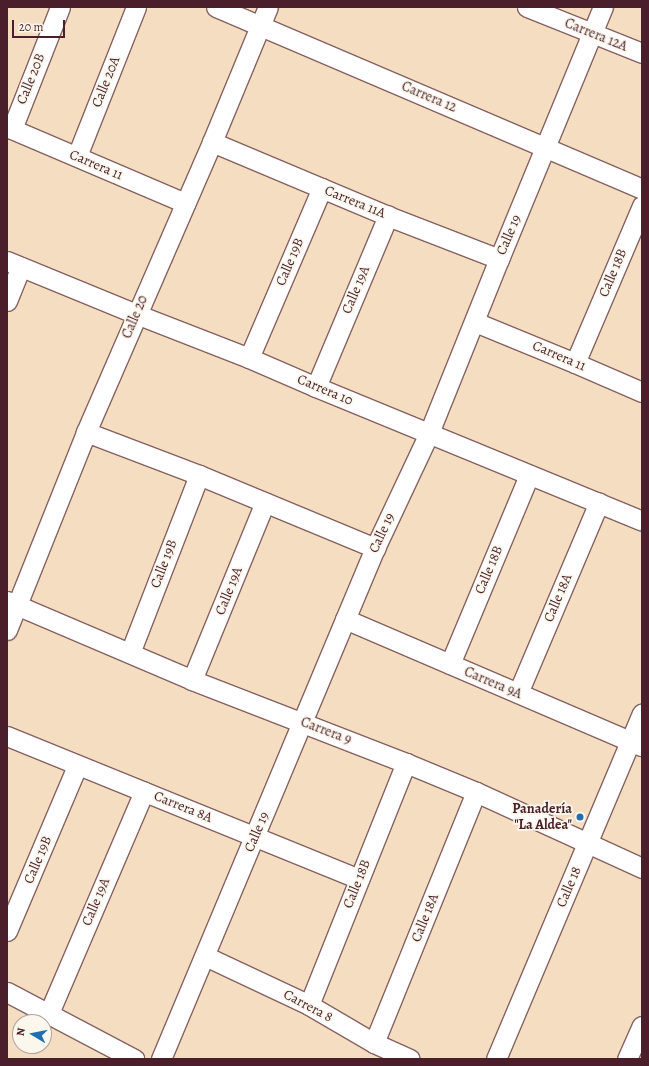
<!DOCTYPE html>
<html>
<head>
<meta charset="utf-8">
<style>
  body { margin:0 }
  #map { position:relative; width:649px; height:1066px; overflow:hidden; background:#f4ddc1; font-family:Alegreya,serif }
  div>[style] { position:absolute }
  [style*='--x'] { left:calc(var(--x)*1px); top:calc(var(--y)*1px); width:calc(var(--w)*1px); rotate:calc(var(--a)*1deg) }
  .roads { filter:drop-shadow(1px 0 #866260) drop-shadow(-1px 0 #866260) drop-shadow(0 1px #866260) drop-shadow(0 -1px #866260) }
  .street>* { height:19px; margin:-9.5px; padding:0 9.5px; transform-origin:9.5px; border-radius:9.5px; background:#fff }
  .dots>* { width:11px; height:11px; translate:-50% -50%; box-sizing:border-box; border:2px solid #fbf7ec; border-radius:50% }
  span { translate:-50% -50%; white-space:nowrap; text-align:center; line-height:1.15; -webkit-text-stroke:3.5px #fbf7ec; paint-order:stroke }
  .street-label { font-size:14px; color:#4a1f2b }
  .poi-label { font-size:14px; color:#4a1f2b; font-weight:700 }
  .right { translate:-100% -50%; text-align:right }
  .frame { position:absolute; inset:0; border:8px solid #4a1f2b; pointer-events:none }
  .north { position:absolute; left:12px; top:1014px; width:40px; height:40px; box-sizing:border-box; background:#fbf7ec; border:1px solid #b4a19f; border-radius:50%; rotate:280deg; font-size:11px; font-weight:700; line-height:16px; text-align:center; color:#4a1f2b }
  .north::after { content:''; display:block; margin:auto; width:14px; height:18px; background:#1f6fb2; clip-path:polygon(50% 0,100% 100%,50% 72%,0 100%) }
  .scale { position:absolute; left:12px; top:20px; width:53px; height:18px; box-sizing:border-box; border:2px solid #4a1f2b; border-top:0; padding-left:5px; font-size:12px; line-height:14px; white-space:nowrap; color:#4a1f2b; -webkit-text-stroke:3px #fbf7ec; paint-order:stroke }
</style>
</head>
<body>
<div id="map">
  <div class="roads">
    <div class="street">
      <div style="--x:216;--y:7;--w:463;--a:23.1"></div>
      <div style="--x:527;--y:7;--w:124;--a:21.8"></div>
      <div style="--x:7;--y:127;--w:194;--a:23.1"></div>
      <div style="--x:12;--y:129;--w:131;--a:-68.5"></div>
      <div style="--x:212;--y:142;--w:191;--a:22.8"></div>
      <div style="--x:388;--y:216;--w:119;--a:21.2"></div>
      <div style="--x:77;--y:156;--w:160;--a:-68.4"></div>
      <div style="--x:7;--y:261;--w:139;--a:22.3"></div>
      <div style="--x:136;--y:314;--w:121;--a:21.3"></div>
      <div style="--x:249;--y:358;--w:73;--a:23.4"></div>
      <div style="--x:316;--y:387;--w:352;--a:22.3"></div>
      <div style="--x:7;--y:301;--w:37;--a:-68"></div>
      <div style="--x:475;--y:322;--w:108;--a:22.3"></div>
      <div style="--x:575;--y:363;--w:73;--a:23.4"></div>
      <div style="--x:249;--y:358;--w:185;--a:-66.8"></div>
      <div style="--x:575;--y:363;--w:171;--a:-66.9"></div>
      <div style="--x:316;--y:387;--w:186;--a:-67.2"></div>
      <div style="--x:86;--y:432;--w:121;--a:20.8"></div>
      <div style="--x:199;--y:475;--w:191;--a:22.5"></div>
      <div style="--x:7;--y:601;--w:201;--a:23.1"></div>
      <div style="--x:192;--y:680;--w:230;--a:21.2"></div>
      <div style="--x:406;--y:763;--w:76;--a:22.5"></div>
      <div style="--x:476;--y:792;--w:183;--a:24.6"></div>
      <div style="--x:345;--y:619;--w:323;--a:23.2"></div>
      <div style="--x:7;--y:630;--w:213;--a:-68.2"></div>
      <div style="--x:86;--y:432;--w:316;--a:-66.5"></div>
      <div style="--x:212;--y:142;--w:146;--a:-67.5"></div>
      <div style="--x:130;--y:653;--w:191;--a:-68.8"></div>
      <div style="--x:450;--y:664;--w:205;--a:-67.3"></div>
      <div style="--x:192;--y:680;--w:192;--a:-67.7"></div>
      <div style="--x:518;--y:693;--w:207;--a:-67"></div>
      <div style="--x:7;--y:736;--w:380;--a:22.1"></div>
      <div style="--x:7;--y:931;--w:179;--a:-67"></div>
      <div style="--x:205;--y:956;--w:115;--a:25.2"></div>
      <div style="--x:309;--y:1005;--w:75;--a:30.3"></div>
      <div style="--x:374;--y:1043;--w:39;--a:24"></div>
      <div style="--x:7;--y:992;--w:144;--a:27.8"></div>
      <div style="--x:309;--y:1005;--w:261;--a:-68.2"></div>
      <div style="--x:49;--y:1013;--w:241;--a:-66.8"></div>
      <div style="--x:374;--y:1043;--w:271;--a:-67.9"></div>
      <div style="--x:161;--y:1059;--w:554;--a:-67.28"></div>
      <div style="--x:375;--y:548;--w:127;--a:-64.8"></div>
      <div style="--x:429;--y:433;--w:188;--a:-68.1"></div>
      <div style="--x:499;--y:259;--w:273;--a:-67.6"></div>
      <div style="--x:496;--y:1059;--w:375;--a:-67.1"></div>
      <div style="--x:627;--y:1059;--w:36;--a:-66"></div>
    </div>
  </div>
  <div class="dots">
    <div style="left:580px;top:817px;background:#1f6fb2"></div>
  </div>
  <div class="street-label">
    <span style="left:596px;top:35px;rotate:22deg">Carrera 12A</span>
    <span style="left:31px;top:79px;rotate:-68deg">Calle 20B</span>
    <span style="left:106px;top:82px;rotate:-68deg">Calle 20A</span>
    <span style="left:429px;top:97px;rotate:23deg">Carrera 12</span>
    <span style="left:96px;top:165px;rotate:23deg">Carrera 11</span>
    <span style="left:355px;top:202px;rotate:22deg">Carrera 11A</span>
    <span style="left:509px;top:235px;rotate:-67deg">Calle 19</span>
    <span style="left:290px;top:262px;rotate:-67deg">Calle 19B</span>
    <span style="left:613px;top:273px;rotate:-67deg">Calle 18B</span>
    <span style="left:356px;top:290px;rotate:-67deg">Calle 19A</span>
    <span style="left:135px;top:317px;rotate:-67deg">Calle 20</span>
    <span style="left:559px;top:356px;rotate:23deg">Carrera 11</span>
    <span style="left:325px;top:390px;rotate:23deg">Carrera 10</span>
    <span style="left:382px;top:533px;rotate:-65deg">Calle 19</span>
    <span style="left:164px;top:564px;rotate:-69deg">Calle 19B</span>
    <span style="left:489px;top:570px;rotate:-67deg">Calle 18B</span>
    <span style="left:229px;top:591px;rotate:-68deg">Calle 19A</span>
    <span style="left:558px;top:598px;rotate:-67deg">Calle 18A</span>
    <span style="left:493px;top:683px;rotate:23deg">Carrera 9A</span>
    <span style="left:326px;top:731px;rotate:21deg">Carrera 9</span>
    <span style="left:183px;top:807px;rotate:22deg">Carrera 8A</span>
    <span style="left:257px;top:832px;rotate:-67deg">Calle 19</span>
    <span style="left:38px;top:860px;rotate:-67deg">Calle 19B</span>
    <span style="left:357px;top:884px;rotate:-68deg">Calle 18B</span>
    <span style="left:569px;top:887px;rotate:-67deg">Calle 18</span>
    <span style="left:96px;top:902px;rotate:-67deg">Calle 19A</span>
    <span style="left:425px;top:918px;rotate:-68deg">Calle 18A</span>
    <span style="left:308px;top:1006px;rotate:28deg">Carrera 8</span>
  </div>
  <div class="poi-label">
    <span class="right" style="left:572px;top:817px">Panadería<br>"La Aldea"</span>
  </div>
  <div class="frame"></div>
  <div class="north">N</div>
  <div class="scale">20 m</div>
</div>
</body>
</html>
